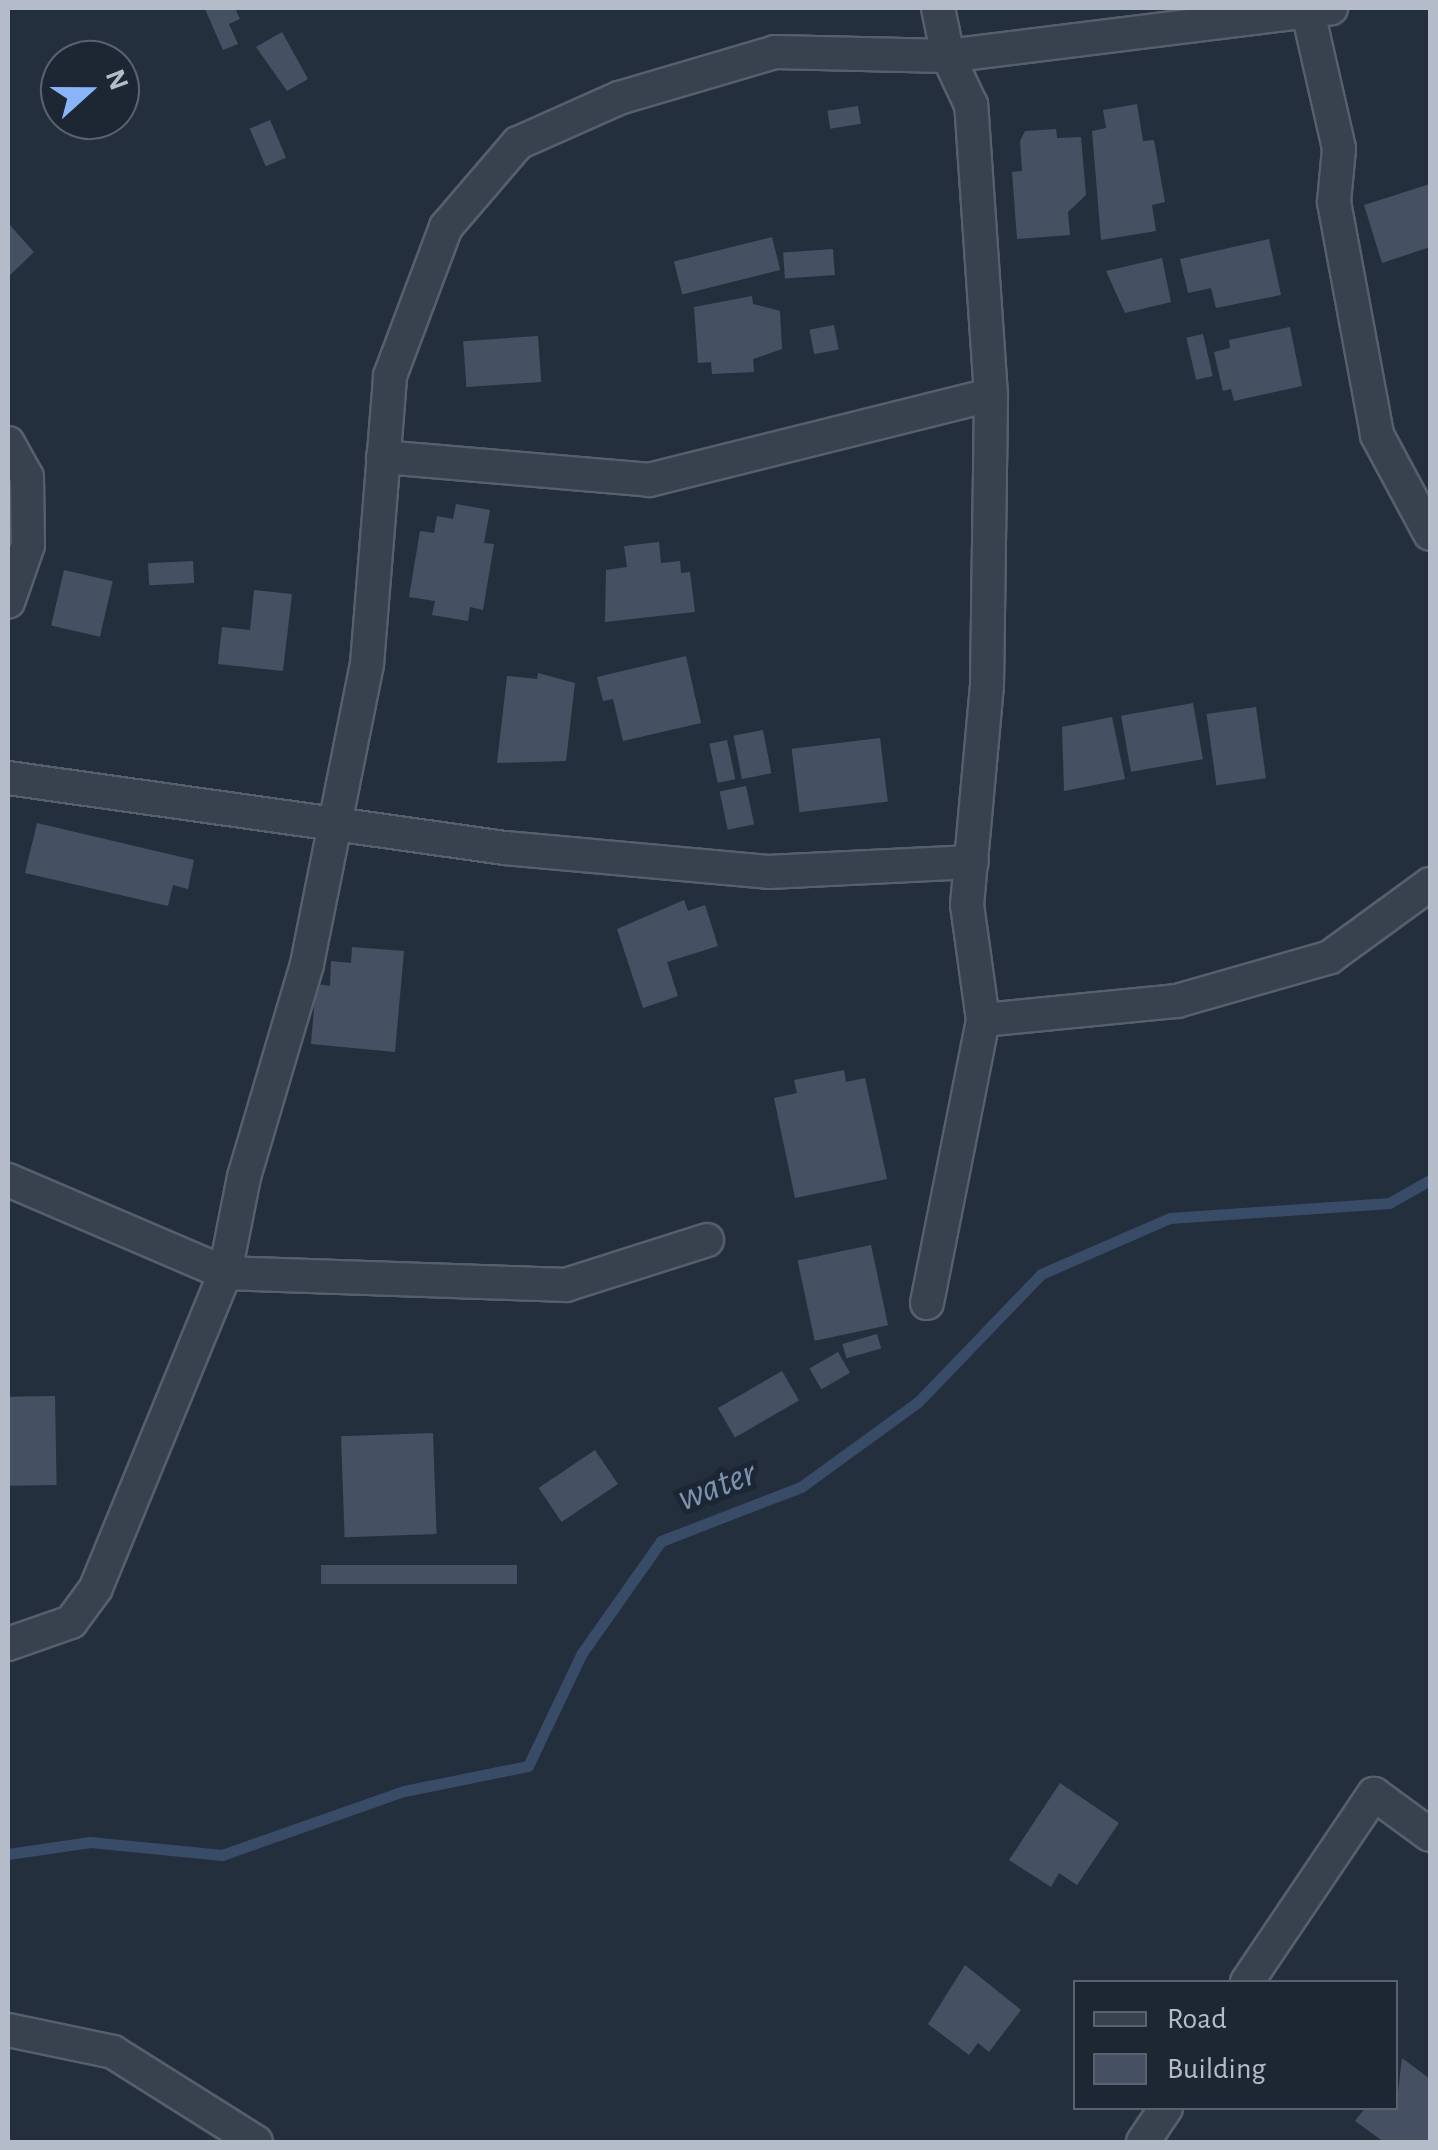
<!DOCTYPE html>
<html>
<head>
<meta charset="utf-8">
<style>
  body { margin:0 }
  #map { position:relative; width:1438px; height:2150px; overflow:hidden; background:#242f3e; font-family:"Alegreya Sans",sans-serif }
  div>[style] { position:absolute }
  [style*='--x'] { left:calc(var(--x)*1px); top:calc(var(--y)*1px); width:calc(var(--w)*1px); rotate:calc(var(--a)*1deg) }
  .stream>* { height:11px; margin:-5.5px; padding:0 5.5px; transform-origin:5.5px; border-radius:5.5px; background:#394c67 }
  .building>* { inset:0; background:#455162; transform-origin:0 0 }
  .roads { filter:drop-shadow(2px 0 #565f6c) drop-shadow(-2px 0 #565f6c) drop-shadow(0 2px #565f6c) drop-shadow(0 -2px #565f6c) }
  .street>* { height:32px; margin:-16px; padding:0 16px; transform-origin:16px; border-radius:16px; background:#38414e }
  span { translate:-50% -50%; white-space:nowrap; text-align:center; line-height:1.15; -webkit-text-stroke:10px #1d2633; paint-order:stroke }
  .water-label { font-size:38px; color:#7c92b1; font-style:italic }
  .frame { position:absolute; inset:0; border:10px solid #b4bcc9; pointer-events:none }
  .legend { position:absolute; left:1073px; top:1980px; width:325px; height:130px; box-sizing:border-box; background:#1d2633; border:2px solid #59626f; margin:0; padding:12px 18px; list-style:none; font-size:30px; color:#b4bcc9 }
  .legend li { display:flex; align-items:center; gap:20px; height:50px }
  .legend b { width:50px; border:2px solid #59626f }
  .north { position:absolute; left:40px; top:40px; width:100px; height:100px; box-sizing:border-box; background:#1d2633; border:2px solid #59626f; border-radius:50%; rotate:69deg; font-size:28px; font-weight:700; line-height:40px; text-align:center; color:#b4bcc9 }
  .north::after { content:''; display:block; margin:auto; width:35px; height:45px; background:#8ab4f8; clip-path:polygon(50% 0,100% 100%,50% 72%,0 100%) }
</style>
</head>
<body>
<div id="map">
  <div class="stream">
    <div style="--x:8;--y:1854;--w:83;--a:-8.3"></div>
    <div style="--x:90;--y:1842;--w:133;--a:5.6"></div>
    <div style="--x:222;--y:1855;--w:193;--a:-19.4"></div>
    <div style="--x:404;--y:1791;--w:126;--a:-11.4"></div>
    <div style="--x:528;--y:1766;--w:125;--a:-64.5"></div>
    <div style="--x:582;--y:1653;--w:137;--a:-54.8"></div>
    <div style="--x:661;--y:1541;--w:150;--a:-21.1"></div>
    <div style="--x:801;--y:1487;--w:145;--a:-36"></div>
    <div style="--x:918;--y:1402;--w:178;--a:-46.1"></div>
    <div style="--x:1041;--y:1274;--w:141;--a:-23.5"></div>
    <div style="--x:1170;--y:1218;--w:220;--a:-3.9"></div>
    <div style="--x:1389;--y:1203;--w:47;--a:-29.3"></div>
  </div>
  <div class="building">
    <div style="clip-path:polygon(235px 8px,240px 19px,229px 24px,238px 44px,223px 50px,205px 9px)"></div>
    <div style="clip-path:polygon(282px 32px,308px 79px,287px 91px,256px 47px)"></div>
    <div style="clip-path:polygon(1137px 104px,1143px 141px,1154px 140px,1165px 202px,1152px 205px,1156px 231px,1101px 240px,1092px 131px,1106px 128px,1103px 110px)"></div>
    <div style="left:858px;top:106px;width:18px;height:31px;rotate:81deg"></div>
    <div style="left:270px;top:120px;width:41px;height:22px;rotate:67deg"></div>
    <div style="clip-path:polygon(1056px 129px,1057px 138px,1081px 137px,1086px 195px,1068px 212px,1070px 235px,1017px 239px,1012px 172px,1022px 171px,1020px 141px,1025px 131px)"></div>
    <div style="clip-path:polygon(1430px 184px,1430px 247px,1382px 263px,1364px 205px)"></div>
    <div style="clip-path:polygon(8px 223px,34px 252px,8px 277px)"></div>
    <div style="left:772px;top:237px;width:34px;height:101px;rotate:76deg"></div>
    <div style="clip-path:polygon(1269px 239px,1281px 295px,1216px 308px,1211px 288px,1188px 293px,1180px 259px)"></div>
    <div style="left:833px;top:249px;width:26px;height:50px;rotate:86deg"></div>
    <div style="clip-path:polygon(1162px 258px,1171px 302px,1125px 313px,1106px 271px)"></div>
    <div style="clip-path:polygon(752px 296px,753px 304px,780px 311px,782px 349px,753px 359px,754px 372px,712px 374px,711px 362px,698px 363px,694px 307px)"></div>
    <div style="left:834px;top:325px;width:25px;height:25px;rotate:79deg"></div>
    <div style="clip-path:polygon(1290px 327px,1302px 386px,1234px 401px,1231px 389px,1223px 391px,1214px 352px,1230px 348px,1229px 340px)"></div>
    <div style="left:1203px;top:334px;width:43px;height:17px;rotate:77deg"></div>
    <div style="left:538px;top:336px;width:46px;height:75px;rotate:86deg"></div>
    <div style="clip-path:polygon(456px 504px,490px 510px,484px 543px,494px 544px,483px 610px,470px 607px,468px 621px,432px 615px,435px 601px,409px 597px,420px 531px,434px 533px,437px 516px,453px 519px)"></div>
    <div style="clip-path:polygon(659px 542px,661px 563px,680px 561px,681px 573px,690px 572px,695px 612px,605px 622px,606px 570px,627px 567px,624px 546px)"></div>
    <div style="left:193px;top:561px;width:22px;height:45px;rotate:87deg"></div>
    <div style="left:64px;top:570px;width:50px;height:57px;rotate:13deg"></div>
    <div style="clip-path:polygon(254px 590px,292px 594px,283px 671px,218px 664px,222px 627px,250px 630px)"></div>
    <div style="clip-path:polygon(686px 656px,701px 723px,623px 741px,613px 699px,603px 701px,597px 677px)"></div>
    <div style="clip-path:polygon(538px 673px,575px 683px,566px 761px,497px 763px,507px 676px,537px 679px)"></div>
    <div style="left:1193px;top:703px;width:57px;height:73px;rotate:80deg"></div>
    <div style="left:1256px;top:707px;width:72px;height:50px;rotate:82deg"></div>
    <div style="clip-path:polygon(1112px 717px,1125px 779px,1064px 791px,1062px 727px)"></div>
    <div style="left:763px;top:730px;width:44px;height:30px;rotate:79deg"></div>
    <div style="left:880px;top:738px;width:64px;height:89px;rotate:83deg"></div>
    <div style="left:727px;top:740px;width:40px;height:18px;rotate:78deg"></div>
    <div style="left:746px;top:786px;width:39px;height:27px;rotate:78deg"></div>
    <div style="clip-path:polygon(37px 823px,194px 860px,188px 889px,173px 885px,168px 906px,25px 873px)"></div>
    <div style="clip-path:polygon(684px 900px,688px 911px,705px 905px,718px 946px,667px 962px,678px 996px,643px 1008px,617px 929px)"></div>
    <div style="clip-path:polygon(352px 947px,404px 951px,395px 1052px,311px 1044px,316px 984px,330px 986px,331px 961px,351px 963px)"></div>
    <div style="clip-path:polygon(844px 1070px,846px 1082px,865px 1078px,887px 1179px,795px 1198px,774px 1098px,797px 1093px,794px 1080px)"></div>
    <div style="left:871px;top:1245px;width:82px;height:75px;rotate:78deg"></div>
    <div style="left:877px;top:1334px;width:15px;height:36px;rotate:74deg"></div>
    <div style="left:838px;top:1352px;width:24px;height:33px;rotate:60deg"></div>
    <div style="left:782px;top:1371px;width:34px;height:74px;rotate:60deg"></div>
    <div style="left:55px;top:1396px;width:89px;height:47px;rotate:89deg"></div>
    <div style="left:433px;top:1433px;width:101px;height:92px;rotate:88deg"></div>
    <div style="left:595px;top:1450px;width:41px;height:68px;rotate:56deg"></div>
    <div style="left:517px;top:1565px;width:19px;height:196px;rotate:90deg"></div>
    <div style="clip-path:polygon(1060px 1783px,1119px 1823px,1077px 1885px,1059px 1873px,1051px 1887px,1009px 1860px)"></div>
    <div style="clip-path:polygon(965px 1965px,1021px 2010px,989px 2052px,978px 2043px,969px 2055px,928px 2024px)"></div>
    <div style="clip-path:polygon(1402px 2058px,1430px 2079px,1430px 2142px,1384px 2142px,1355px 2121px,1365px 2108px,1396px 2108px)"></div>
  </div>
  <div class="roads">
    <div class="street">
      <div style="--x:1308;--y:12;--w:140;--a:77.2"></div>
      <div style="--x:1339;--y:149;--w:53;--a:95.4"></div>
      <div style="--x:1334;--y:202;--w:237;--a:79.5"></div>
      <div style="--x:1377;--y:435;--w:112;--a:61.8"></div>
      <div style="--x:8;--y:443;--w:39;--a:61"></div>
      <div style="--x:27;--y:477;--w:68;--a:89.2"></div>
      <div style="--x:28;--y:545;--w:60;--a:109.3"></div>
      <div style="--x:383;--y:457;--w:267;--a:4.9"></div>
      <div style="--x:649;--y:480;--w:352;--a:-14"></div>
      <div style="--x:8;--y:778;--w:502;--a:8.02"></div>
      <div style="--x:505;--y:848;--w:264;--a:5.2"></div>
      <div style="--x:768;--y:872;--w:204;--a:-2.8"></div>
      <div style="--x:983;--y:1020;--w:195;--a:-5.6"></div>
      <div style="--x:1177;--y:1001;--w:159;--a:-16"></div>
      <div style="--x:1330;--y:957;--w:124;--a:-36.1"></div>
      <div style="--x:8;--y:1180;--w:236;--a:23.2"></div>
      <div style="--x:225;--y:1273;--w:340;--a:112.3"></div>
      <div style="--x:96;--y:1588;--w:42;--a:126.3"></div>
      <div style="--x:71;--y:1622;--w:67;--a:160.8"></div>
      <div style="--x:707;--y:1240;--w:148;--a:162.3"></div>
      <div style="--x:566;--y:1285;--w:341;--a:-178"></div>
      <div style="--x:225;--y:1273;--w:98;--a:-78.8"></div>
      <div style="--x:244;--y:1177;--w:222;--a:-73.5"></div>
      <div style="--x:307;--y:964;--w:306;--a:-78.7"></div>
      <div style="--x:367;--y:664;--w:289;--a:-85.4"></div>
      <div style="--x:390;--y:376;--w:159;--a:-69.4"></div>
      <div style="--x:446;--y:227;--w:111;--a:-49.4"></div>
      <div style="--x:518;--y:143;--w:111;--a:-24"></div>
      <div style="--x:619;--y:98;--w:163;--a:-16.4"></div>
      <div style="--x:775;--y:52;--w:173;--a:1.3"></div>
      <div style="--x:948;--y:56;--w:386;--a:-7.1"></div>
      <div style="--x:927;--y:1303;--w:288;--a:-78.8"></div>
      <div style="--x:983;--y:1020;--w:116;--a:-97.9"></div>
      <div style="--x:967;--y:905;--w:220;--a:-84.8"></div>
      <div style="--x:987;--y:686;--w:291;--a:-89.2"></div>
      <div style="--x:991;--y:395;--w:291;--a:-93.9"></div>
      <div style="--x:971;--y:105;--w:54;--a:-115.1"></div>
      <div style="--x:948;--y:56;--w:49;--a:-101.8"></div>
      <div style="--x:1247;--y:1982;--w:227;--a:-56"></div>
      <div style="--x:1374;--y:1794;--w:69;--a:36.2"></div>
      <div style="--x:8;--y:2030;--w:107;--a:11.8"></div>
      <div style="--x:113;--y:2052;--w:169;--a:32.2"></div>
      <div style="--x:1143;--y:2142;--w:41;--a:-55.9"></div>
    </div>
  </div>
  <div class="water-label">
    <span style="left:717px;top:1487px;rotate:-21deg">water</span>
  </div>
  <div class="frame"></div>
  <ul class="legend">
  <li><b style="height:12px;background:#38414e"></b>Road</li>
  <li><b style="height:28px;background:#455162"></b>Building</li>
  </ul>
  <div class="north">N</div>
</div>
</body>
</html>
